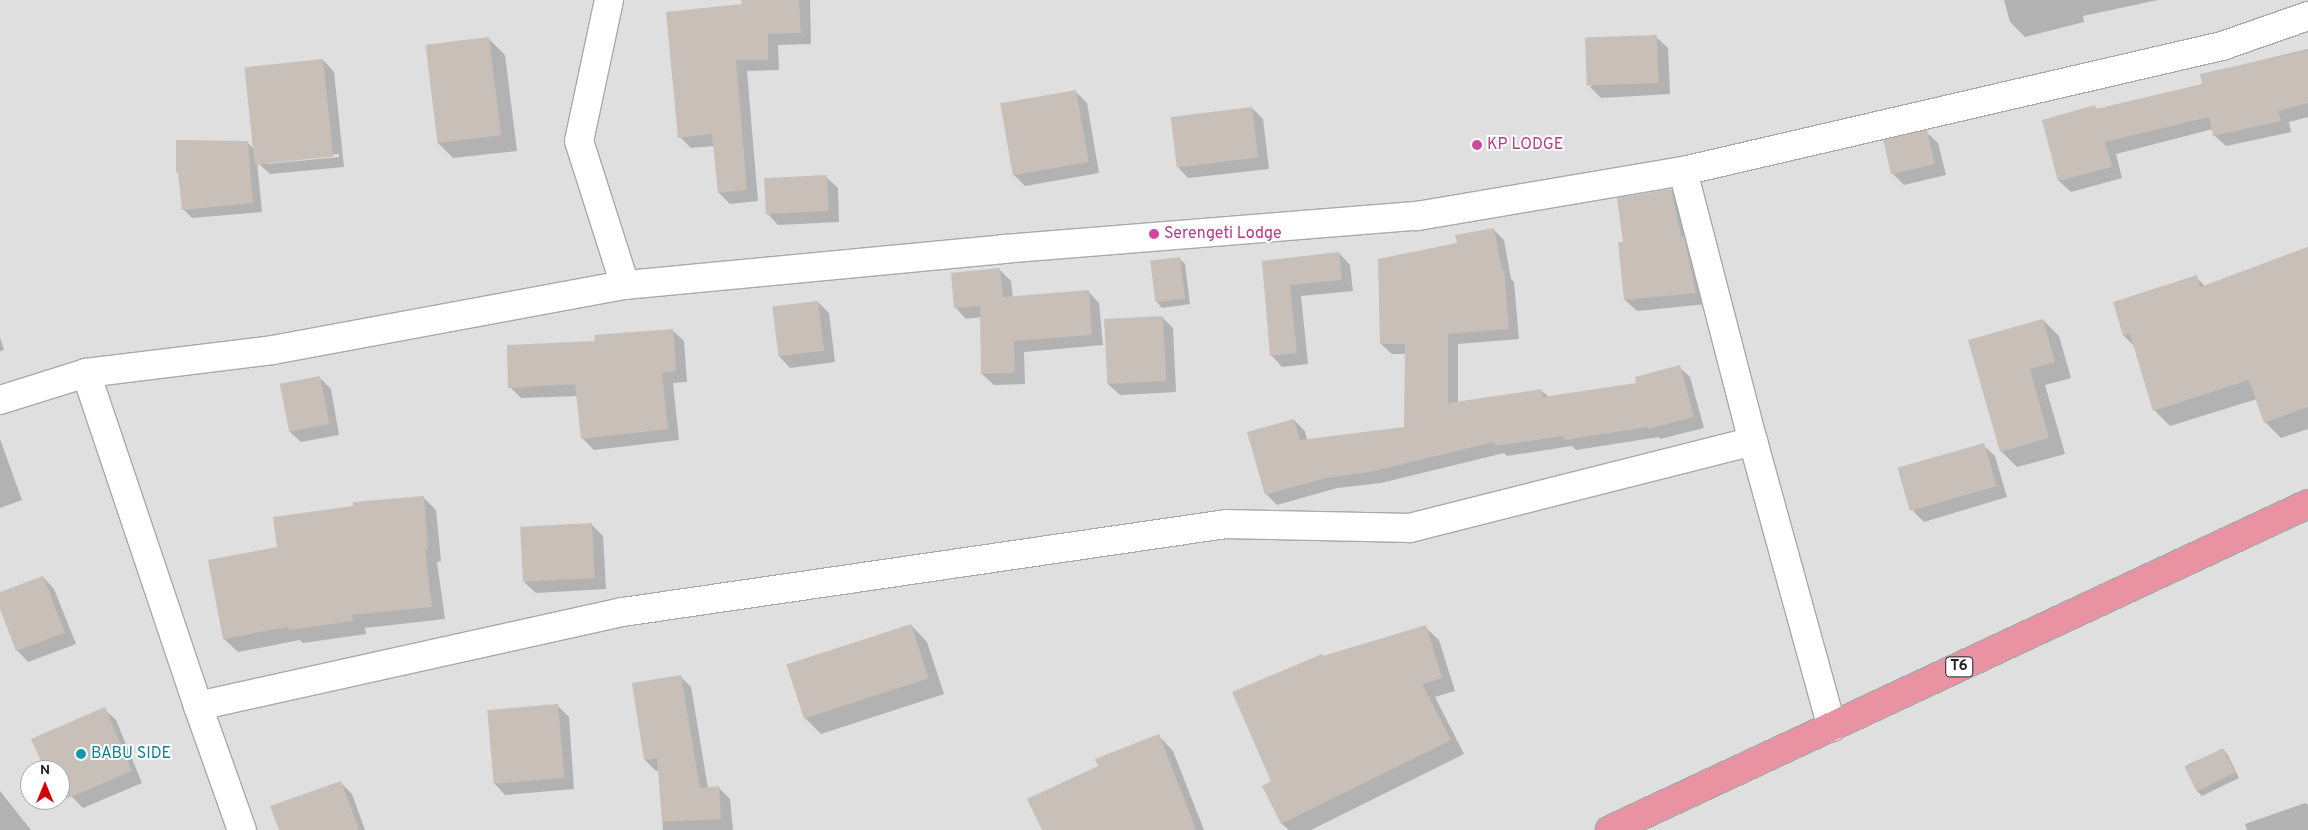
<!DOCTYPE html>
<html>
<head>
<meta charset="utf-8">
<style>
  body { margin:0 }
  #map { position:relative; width:2308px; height:830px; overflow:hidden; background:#f2efe9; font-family:Overpass,sans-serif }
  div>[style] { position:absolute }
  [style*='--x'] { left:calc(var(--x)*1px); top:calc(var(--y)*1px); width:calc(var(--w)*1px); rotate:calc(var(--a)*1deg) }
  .residential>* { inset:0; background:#e0dfdf }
  .shadow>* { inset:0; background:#0003 }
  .building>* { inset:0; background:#c7bfb8; transform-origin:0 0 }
  .roads { filter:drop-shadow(1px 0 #a9a9a9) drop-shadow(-1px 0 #a9a9a9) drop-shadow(0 1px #a9a9a9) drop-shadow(0 -1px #a9a9a9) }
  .minor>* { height:28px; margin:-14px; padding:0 14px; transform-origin:14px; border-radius:14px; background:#fff }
  .highway>* { height:28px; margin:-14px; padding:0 14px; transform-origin:14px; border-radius:14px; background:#e892a2 }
  .dots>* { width:14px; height:14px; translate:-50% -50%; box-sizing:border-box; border:2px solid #fff; border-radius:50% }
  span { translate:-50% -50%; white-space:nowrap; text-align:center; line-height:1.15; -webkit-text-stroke:4px #fff; paint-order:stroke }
  .shield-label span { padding:1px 4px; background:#fff; border:1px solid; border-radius:4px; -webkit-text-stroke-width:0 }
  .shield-label { font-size:15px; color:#222; font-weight:700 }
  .hotel-label { font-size:16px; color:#b23c85 }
  .left { translate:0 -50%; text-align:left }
  .culture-label { font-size:16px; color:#0d838f }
  .north { position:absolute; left:20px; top:760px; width:50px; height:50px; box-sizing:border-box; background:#fff; border:1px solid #a7a7a7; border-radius:50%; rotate:0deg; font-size:14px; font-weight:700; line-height:20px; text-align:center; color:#222 }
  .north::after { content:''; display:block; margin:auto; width:18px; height:22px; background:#d40000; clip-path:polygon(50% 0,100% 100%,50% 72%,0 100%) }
</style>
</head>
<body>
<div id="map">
  <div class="residential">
    <div style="clip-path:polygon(evenodd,0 0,2308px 0,2308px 830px,0 830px,0 0,30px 770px,60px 770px,60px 800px,30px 800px,30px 770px)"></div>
  </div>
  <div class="shadow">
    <div style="clip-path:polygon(743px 0,810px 0,811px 44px,778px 45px,779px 70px,747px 71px,758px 201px,730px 204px,719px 193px,715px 146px,691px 148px,680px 137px,743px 6px)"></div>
    <div style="clip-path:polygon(2004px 0,2158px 0,2083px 16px,2084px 22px,2025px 37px,2010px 22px)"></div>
    <div style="clip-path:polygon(1656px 37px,1668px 48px,1670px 94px,1601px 98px,1590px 87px)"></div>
    <div style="clip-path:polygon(489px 39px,505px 55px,517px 151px,453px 158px,437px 142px)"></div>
    <div style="clip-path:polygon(2308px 49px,2308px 117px,2289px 122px,2291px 132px,2226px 146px,2214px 135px,2213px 129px,2116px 154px,2122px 178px,2071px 192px,2059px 181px,2043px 121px,2095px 107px,2098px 110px,2203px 85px,2201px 75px)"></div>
    <div style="clip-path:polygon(evenodd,323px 60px,334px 72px,344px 167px,270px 174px,257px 162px,262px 212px,192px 218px,183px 209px,180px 175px,177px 172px,247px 142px,257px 152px,323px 60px,339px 154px,339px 157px,267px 164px,267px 161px,339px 154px)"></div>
    <div style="clip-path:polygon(1076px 92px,1087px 103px,1099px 173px,1025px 186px,1014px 175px)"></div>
    <div style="clip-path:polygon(1252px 108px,1263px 119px,1269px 169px,1188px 178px,1177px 166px)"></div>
    <div style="clip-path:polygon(1926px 132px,1938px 143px,1946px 175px,1904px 185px,1893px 174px)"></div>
    <div style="clip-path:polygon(826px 177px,838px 188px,839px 222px,778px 225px,767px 213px)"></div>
    <div style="clip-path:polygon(1671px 190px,1682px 201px,1707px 304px,1637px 311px,1625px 300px,1624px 243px)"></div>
    <div style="clip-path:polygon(1493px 229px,1504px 240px,1511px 279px,1514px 282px,1519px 339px,1458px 344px,1458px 403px,1542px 391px,1549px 397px,1638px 384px,1679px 367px,1690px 377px,1704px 428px,1660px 439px,1659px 437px,1576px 450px,1572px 446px,1507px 456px,1504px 453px,1381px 483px,1337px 488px,1277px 505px,1266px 494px,1294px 420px,1305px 431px,1307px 440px,1405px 428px,1406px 354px,1392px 354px,1381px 344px,1458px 244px)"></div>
    <div style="clip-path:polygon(2308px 247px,2308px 429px,2281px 438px,2265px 422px,2257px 399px,2170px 426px,2154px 410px,2134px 346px,2124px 336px,2114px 303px,2196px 277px,2205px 286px)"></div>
    <div style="clip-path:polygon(1339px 253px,1350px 265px,1353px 291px,1301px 296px,1308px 364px,1282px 367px,1271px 355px,1263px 262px)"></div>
    <div style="clip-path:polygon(1179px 258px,1185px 264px,1190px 304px,1162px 308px,1157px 302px)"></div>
    <div style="clip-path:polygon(1000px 270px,1011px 281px,1013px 297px,1088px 291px,1099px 303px,1103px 345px,1024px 352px,1025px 384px,994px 385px,982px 374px,981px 317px,966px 319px,955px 307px)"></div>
    <div style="clip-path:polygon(818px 302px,829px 313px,835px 362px,790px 368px,779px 356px)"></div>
    <div style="clip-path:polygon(1162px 317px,1173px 328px,1176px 392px,1120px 395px,1108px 384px)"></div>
    <div style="clip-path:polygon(2043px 320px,2059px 336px,2071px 378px,2045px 385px,2065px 454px,2017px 467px,2001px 451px)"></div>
    <div style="clip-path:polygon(672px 330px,684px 341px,687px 382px,673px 383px,679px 440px,594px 450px,582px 438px,578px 396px,521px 398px,510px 387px,596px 342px)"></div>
    <div style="clip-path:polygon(0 337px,4px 350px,0 351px)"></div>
    <div style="clip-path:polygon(320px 378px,331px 389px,339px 435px,301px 442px,289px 431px)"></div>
    <div style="clip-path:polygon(0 439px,22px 500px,0 508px)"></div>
    <div style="clip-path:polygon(1983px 445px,1995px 456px,2007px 497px,1924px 522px,1913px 511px)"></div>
    <div style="clip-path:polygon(423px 497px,436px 510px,441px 561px,437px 562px,445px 619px,365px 628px,366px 634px,303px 643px,300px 640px,238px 652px,224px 639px,279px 548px,354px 507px)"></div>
    <div style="clip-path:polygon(592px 525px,603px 536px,606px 589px,536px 593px,524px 582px)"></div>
    <div style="clip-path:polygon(43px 577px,54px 589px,76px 644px,28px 662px,17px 650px,0 606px,0 593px)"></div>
    <div style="clip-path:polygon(911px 625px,927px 642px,944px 694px,821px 734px,805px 718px)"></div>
    <div style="clip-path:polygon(1425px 627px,1439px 640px,1455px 691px,1435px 697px,1464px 754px,1311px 830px,1289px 830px,1282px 824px,1264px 786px,1273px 782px,1324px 657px)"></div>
    <div style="clip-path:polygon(680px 676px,691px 687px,708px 788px,719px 788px,730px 799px,733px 830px,663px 830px,659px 770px,656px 771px,645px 760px)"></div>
    <div style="clip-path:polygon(558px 706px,569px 717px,574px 789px,505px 795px,494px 783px)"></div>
    <div style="clip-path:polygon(104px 709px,116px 720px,142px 783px,83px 808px,71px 796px)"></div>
    <div style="clip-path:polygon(1159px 736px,1173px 751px,1204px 830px,1043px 830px,1100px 766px)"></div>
    <div style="clip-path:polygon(2223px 749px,2228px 755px,2239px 778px,2202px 796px,2196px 790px,2185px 766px)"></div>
    <div style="clip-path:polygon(340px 782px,352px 794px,365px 830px,280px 830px)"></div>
    <div style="clip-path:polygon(0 791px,31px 830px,0 830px)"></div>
    <div style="clip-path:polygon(2305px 803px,2308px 805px,2308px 830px,2247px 830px,2245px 824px)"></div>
  </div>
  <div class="building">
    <div style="clip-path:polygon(741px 0,799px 0,801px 33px,768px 34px,768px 60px,736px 60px,747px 190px,718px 193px,712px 134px,678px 138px,666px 12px,742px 4px)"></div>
    <div style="left:1657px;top:35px;width:48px;height:72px;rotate:88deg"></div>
    <div style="left:489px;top:37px;width:99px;height:64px;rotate:83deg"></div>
    <div style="clip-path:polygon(2308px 50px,2308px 103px,2278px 111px,2281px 121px,2213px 136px,2209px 117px,2105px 142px,2112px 167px,2058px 181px,2042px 120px,2095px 105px,2096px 109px,2202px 84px,2200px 74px)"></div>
    <div style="left:323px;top:59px;width:98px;height:79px;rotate:84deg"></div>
    <div style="left:1076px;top:90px;width:73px;height:77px;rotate:80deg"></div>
    <div style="left:1252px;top:107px;width:51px;height:82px;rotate:83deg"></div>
    <div style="left:1927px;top:130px;width:35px;height:45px;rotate:77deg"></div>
    <div style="clip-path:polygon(176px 140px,248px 141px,253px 203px,182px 210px,178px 172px,176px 172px)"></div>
    <div style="left:827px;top:175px;width:36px;height:63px;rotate:87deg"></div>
    <div style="clip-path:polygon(1671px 189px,1681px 236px,1684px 236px,1696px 293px,1624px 300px,1618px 242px,1623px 242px,1617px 198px)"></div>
    <div style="clip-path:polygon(1494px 228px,1502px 270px,1504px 270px,1509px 329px,1448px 334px,1448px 403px,1542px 389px,1543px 397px,1636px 383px,1635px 377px,1680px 365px,1694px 417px,1649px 429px,1648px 427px,1564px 440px,1563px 436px,1495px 446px,1494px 442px,1370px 472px,1326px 478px,1265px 495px,1247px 432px,1294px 419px,1300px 440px,1404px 427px,1405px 344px,1380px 344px,1378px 259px,1457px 243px,1455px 235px)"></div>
    <div style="clip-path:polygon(2308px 247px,2308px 407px,2264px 423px,2249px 380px,2153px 411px,2130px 334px,2123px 336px,2113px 302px,2197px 275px,2200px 287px)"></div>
    <div style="clip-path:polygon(1339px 252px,1342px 280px,1290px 285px,1297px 353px,1270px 356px,1262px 261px)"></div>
    <div style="left:1180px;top:257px;width:42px;height:30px;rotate:83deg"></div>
    <div style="clip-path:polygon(1000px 268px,1003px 297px,1089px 290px,1092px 335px,1014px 341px,1015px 373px,981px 374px,980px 306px,954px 308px,951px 273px)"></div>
    <div style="left:818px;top:301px;width:50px;height:46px;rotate:83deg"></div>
    <div style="left:1163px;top:316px;width:65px;height:59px;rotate:87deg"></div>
    <div style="clip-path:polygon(2043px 319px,2055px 362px,2030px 369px,2049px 438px,2000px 452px,1968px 340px)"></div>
    <div style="clip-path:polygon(673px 329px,676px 371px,662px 373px,668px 429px,581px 439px,575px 384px,508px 388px,507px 345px,595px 341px,594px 335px)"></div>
    <div style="left:320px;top:376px;width:49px;height:41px;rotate:79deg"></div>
    <div style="left:1984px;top:443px;width:45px;height:90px;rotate:74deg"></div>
    <div style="clip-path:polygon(424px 496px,428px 549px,425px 549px,432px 607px,352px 615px,353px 621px,289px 630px,288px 627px,223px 639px,208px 560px,277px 547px,273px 517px,353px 506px,353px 502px)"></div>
    <div style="left:592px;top:523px;width:55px;height:72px;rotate:87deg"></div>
    <div style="clip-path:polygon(43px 576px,65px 633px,16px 651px,0 609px,0 592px)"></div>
    <div style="left:911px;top:624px;width:57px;height:131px;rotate:72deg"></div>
    <div style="clip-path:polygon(1426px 625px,1442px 678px,1422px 684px,1451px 740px,1281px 824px,1262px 786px,1271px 781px,1232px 692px,1322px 654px,1323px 656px)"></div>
    <div style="clip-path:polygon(681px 675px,700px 788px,719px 786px,721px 819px,662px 822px,657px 758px,644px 760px,632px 683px)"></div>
    <div style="left:558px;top:704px;width:74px;height:71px;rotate:85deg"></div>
    <div style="clip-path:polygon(105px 707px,132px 771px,59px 802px,60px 770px,45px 770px,31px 739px)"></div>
    <div style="clip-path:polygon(1159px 734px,1196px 830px,1042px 830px,1027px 799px,1098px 766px,1095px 759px)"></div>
    <div style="left:2223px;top:748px;width:27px;height:43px;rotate:63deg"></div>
    <div style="clip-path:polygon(341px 781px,359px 830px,279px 830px,270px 806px)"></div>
  </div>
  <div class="roads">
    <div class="minor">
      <div style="--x:609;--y:0;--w:144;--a:102"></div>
      <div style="--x:579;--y:141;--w:151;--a:72.3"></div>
      <div style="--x:1683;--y:171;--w:279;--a:75.5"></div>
      <div style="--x:1753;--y:441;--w:297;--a:74.6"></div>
      <div style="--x:86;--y:373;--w:351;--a:71.4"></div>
      <div style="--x:198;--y:706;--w:132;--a:70.5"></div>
      <div style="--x:0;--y:400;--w:90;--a:-17.4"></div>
      <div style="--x:86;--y:373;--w:188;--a:-7"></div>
      <div style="--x:273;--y:350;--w:358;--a:-10.5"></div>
      <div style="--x:625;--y:285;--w:380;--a:-5.4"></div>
      <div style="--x:1003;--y:249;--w:415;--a:-4.6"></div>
      <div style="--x:1417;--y:216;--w:270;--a:-9.6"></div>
      <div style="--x:1683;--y:171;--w:553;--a:-13.06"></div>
      <div style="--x:2222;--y:46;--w:91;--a:-19.2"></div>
      <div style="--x:198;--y:706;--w:435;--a:-12.5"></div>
      <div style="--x:623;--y:612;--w:609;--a:-8.3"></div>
      <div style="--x:1226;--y:524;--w:184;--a:1.2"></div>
      <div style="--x:1410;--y:528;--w:354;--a:-14.2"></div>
    </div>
    <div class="highway">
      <div style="--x:1610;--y:830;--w:770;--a:-25.03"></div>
    </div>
  </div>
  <div class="dots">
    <div style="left:1477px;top:145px;background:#d1479c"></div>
    <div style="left:1154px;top:234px;background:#d1479c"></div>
    <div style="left:81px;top:754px;background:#0f9aa8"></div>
  </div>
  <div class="shield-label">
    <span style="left:1959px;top:667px">T6</span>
  </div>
  <div class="hotel-label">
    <span class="left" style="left:1487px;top:145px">KP LODGE</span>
    <span class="left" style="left:1164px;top:234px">Serengeti Lodge</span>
  </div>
  <div class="culture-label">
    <span class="left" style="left:91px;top:754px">BABU SIDE</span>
  </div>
  <div class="north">N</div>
</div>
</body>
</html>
